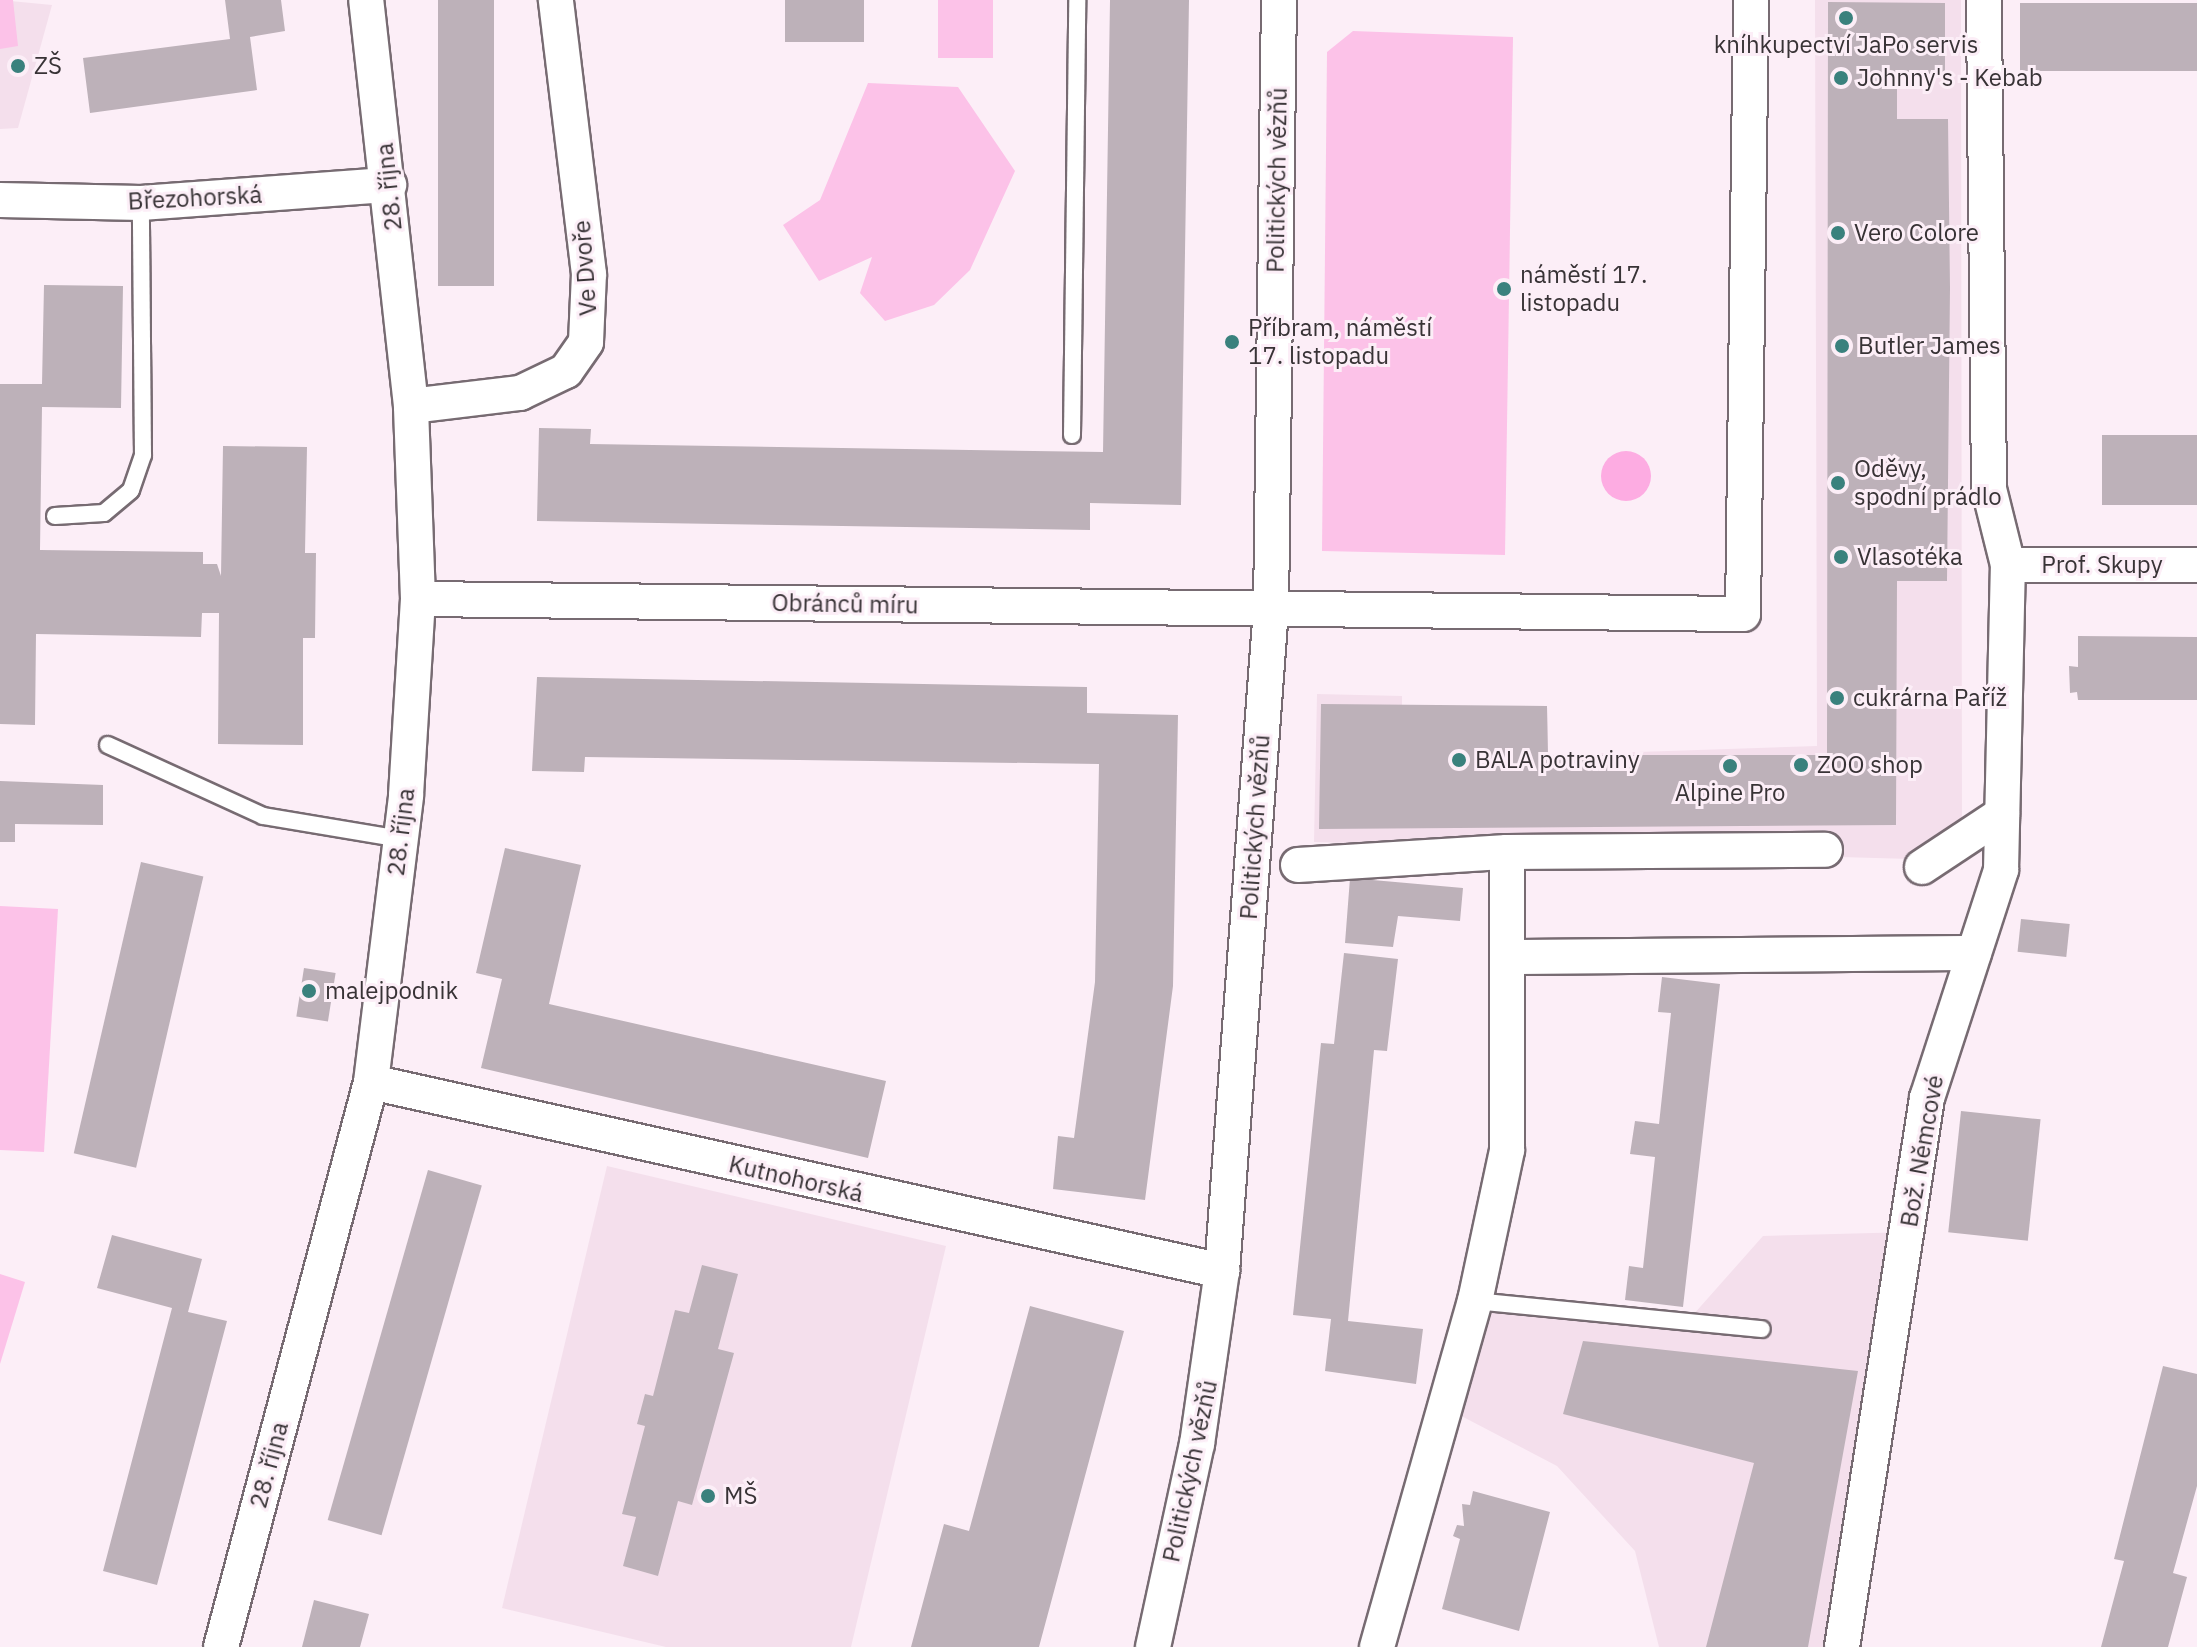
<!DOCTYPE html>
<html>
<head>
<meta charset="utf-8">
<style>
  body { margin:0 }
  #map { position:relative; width:2197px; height:1647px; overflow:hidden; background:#fceef7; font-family:"IBM Plex Sans",sans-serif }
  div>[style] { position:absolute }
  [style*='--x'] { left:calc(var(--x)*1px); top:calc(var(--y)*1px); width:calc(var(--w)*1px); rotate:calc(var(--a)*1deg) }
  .built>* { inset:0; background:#f4dfec }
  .green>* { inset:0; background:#fcc2e8; transform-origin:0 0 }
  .water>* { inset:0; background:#fdace2 }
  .round { border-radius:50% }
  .building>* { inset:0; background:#bdb1b9; transform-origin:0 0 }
  .roads { filter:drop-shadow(2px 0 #776b72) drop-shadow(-2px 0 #776b72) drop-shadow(0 2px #776b72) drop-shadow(0 -2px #776b72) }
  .lane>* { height:16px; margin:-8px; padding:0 8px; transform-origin:8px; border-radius:8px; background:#fff }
  .street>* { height:34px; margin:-17px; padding:0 17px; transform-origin:17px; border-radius:17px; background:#fff }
  .dots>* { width:22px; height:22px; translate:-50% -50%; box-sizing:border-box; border:4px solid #fceef7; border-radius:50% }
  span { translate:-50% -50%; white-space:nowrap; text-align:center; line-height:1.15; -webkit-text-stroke:6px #fceef7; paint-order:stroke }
  .poi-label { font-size:24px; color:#383336 }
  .left { translate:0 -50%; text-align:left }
  .street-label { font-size:24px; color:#383336 }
</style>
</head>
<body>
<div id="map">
  <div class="built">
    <div style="clip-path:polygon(0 0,52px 5px,18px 128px,0 129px)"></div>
    <div style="clip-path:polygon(1815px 0,1961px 0,1962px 830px,1911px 859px,1314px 842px,1317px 694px,1402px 696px,1402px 706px,1547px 706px,1548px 755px,1817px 746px)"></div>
    <div style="clip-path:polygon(607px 1166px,946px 1246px,851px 1647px,666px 1647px,502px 1608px)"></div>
    <div style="clip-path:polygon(1911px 1232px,1837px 1647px,1659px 1647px,1635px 1551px,1557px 1466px,1446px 1408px,1476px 1301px,1693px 1315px,1763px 1236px)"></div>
  </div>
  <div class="green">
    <div style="clip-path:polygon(0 0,13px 0,18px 46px,0 49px)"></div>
    <div style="left:938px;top:0;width:55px;height:58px"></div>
    <div style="clip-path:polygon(1353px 31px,1513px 37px,1505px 555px,1322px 551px,1327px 52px)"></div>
    <div style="clip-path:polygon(868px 83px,958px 87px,1015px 171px,970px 270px,934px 305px,885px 321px,860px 293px,872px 257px,819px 281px,783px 225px,820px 200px)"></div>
    <div style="clip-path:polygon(0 906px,58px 909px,44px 1152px,0 1150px)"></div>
    <div style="clip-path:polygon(0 1274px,25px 1282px,0 1364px)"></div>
  </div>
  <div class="water">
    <div class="round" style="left:1601px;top:451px;width:50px;height:50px"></div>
  </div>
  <div class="building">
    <div style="clip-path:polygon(225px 0,281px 0,285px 31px,250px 37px,257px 90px,90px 113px,83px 58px,230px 39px)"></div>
    <div style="left:438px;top:0;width:56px;height:286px"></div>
    <div style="left:785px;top:0;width:79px;height:42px"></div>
    <div style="clip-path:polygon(1110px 0,1189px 0,1181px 505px,1090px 503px,1090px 530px,537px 521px,539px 428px,591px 429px,590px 444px,1103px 452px)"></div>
    <div style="clip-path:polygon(1828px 2px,1945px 3px,1945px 76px,1897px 76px,1897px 119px,1948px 119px,1950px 288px,1947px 581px,1897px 581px,1896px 825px,1319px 829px,1321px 704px,1547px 706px,1548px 755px,1827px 755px)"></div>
    <div style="left:2020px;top:3px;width:177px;height:68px"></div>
    <div style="clip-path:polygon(44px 285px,123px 286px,121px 408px,42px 407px,40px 550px,203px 552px,203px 564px,217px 564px,221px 576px,223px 446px,307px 447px,305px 553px,316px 553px,315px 638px,303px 638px,303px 745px,218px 744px,219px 613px,202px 613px,201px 637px,36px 634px,35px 725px,0 724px,0 384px,42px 384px)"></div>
    <div style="left:2197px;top:435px;width:70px;height:95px;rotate:90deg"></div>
    <div style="clip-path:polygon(2078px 636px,2197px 637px,2197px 700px,2078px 700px,2077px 692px,2070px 693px,2069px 666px,2078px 667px)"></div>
    <div style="clip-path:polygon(537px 677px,1087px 687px,1087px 713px,1178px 715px,1173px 986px,1145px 1200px,1053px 1189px,1058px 1136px,1074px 1138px,1095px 982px,1099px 764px,585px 757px,584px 772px,532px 771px)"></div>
    <div style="clip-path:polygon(0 781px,103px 785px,103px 825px,15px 824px,15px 842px,0 842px)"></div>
    <div style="clip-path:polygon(505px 848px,581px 865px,549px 1004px,886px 1081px,868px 1158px,481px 1068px,502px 979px,476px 973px)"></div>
    <div style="left:141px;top:862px;width:64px;height:299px;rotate:13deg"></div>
    <div style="clip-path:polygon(1350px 878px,1463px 888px,1460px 921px,1398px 916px,1393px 947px,1345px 943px)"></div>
    <div style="left:2021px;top:919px;width:49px;height:33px;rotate:6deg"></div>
    <div style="clip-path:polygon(1344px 953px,1398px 959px,1387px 1051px,1374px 1050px,1348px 1321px,1423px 1329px,1416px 1384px,1325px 1371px,1331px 1319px,1293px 1315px,1321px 1043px,1334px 1044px)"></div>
    <div style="left:304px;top:968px;width:32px;height:49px;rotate:9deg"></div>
    <div style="clip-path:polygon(1662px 977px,1720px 984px,1683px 1307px,1625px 1300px,1629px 1266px,1643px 1268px,1655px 1157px,1630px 1154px,1635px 1121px,1659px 1124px,1671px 1013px,1658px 1012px)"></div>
    <div style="left:1961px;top:1111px;width:80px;height:122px;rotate:6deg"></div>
    <div style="left:428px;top:1170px;width:56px;height:364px;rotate:16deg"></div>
    <div style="clip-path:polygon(112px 1235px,202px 1259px,188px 1312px,227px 1321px,157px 1585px,103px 1571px,172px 1308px,97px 1288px)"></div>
    <div style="clip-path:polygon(702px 1265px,738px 1274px,718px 1349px,734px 1353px,692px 1505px,678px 1501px,658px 1576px,623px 1566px,636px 1517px,622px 1514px,645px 1426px,637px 1424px,645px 1394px,653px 1396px,675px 1310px,689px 1313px)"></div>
    <div style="clip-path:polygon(1030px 1306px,1124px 1331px,1039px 1647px,911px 1647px,944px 1524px,969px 1531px)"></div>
    <div style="clip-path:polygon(1583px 1341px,1858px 1371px,1808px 1647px,1706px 1647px,1754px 1463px,1563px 1414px)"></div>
    <div style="clip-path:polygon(2163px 1366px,2197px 1374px,2197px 1486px,2173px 1573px,2187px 1577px,2168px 1647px,2101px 1647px,2124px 1561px,2114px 1559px)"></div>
    <div style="clip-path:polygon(1473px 1491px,1550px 1512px,1519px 1631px,1442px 1609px,1460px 1539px,1453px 1536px,1457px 1525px,1464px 1526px,1462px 1504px,1470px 1505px)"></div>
    <div style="clip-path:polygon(314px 1600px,369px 1614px,360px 1647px,302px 1647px)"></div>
  </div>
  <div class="roads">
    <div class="lane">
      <div style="--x:1072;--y:435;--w:435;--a:-89.3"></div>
      <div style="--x:55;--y:516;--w:49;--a:-3.5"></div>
      <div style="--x:104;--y:513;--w:35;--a:-40"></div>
      <div style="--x:131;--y:490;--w:37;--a:-71"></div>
      <div style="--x:143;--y:455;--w:252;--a:-90.5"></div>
      <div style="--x:108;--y:745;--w:170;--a:24.6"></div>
      <div style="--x:263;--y:816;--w:140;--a:9.5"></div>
      <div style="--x:1475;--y:1301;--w:288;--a:5.6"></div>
    </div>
    <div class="street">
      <div style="--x:0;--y:200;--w:141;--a:1.2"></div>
      <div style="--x:141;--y:203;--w:249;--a:-4.2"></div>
      <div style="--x:411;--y:406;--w:110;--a:-6.8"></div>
      <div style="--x:520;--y:393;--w:51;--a:-25.6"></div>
      <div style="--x:566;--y:371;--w:35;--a:-55"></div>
      <div style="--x:586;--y:342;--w:68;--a:-87.5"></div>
      <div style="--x:589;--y:274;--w:276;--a:-96.9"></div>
      <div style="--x:2008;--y:565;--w:189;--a:0"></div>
      <div style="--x:418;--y:599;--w:1325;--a:0.65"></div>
      <div style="--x:1743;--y:614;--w:614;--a:-89.25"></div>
      <div style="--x:1298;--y:865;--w:209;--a:-3.6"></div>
      <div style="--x:1507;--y:852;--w:318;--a:-0.4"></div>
      <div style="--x:1922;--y:867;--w:96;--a:-33.5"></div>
      <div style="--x:1508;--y:957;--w:466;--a:-0.5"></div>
      <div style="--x:371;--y:1082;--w:872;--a:12.52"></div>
      <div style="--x:221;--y:1647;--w:585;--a:-75.13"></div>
      <div style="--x:371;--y:1082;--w:289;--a:-83"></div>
      <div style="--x:406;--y:795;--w:196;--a:-86.5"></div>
      <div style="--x:418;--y:599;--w:193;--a:-92.1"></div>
      <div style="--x:411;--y:406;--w:408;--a:-96.3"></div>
      <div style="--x:1153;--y:1647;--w:208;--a:-77.8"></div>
      <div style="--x:1197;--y:1444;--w:175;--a:-81.8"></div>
      <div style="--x:1222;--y:1271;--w:664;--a:-85.77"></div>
      <div style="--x:1271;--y:609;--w:609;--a:-89.25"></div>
      <div style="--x:1377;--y:1647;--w:360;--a:-74.2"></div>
      <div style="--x:1475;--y:1301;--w:154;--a:-78"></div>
      <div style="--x:1507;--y:1150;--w:298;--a:-90"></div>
      <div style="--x:1842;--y:1647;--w:556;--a:-81.2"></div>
      <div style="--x:1927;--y:1098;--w:240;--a:-72"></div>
      <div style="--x:2001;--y:870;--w:305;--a:-88.7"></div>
      <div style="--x:2008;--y:565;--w:78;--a:-104"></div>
      <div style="--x:1989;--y:489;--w:489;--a:-90.6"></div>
    </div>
  </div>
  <div class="dots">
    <div style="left:1846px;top:18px;background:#3a817d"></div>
    <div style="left:18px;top:66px;background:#3a817d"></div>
    <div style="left:1841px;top:78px;background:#3a817d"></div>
    <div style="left:1838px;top:233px;background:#3a817d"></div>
    <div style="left:1504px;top:289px;background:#3a817d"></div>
    <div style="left:1232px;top:342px;background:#3a817d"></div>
    <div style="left:1842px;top:346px;background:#3a817d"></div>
    <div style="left:1838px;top:483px;background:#3a817d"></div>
    <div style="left:1841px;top:557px;background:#3a817d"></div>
    <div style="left:1837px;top:698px;background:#3a817d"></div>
    <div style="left:1459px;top:760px;background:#3a817d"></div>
    <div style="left:1801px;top:765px;background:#3a817d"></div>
    <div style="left:1730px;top:766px;background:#3a817d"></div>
    <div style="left:309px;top:991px;background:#3a817d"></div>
    <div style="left:708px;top:1496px;background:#3a817d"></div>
  </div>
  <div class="poi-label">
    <span style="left:1846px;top:45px">kníhkupectví JaPo servis</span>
    <span class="left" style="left:34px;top:66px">ZŠ</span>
    <span class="left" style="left:1857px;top:78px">Johnny's - Kebab</span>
    <span class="left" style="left:1854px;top:233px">Vero Colore</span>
    <span class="left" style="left:1520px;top:289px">náměstí 17.<br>listopadu</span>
    <span class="left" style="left:1248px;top:342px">Příbram, náměstí<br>17. listopadu</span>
    <span class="left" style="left:1858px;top:346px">Butler James</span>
    <span class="left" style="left:1854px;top:483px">Oděvy,<br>spodní prádlo</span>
    <span class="left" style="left:1857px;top:557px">Vlasotéka</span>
    <span class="left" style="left:1853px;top:698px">cukrárna Paříž</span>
    <span class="left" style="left:1475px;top:760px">BALA potraviny</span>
    <span class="left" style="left:1817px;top:765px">ZOO shop</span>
    <span style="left:1730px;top:793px">Alpine Pro</span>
    <span class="left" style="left:325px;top:991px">malejpodnik</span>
    <span class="left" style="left:724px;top:1496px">MŠ</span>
  </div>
  <div class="street-label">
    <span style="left:1277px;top:180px;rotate:-89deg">Politických vězňů</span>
    <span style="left:389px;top:187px;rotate:-96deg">28. října</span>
    <span style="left:195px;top:198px;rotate:-3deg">Březohorská</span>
    <span style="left:585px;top:268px;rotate:-94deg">Ve Dvoře</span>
    <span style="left:2102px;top:565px">Prof. Skupy</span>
    <span style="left:845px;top:604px;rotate:1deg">Obránců míru</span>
    <span style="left:1255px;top:827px;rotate:-86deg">Politických vězňů</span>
    <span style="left:401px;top:832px;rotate:-83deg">28. října</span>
    <span style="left:1922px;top:1151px;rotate:-80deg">Bož. Němcové</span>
    <span style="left:796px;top:1179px;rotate:13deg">Kutnohorská</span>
    <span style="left:269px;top:1465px;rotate:-75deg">28. října</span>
    <span style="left:1190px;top:1471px;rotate:-78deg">Politických vězňů</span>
  </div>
</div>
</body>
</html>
